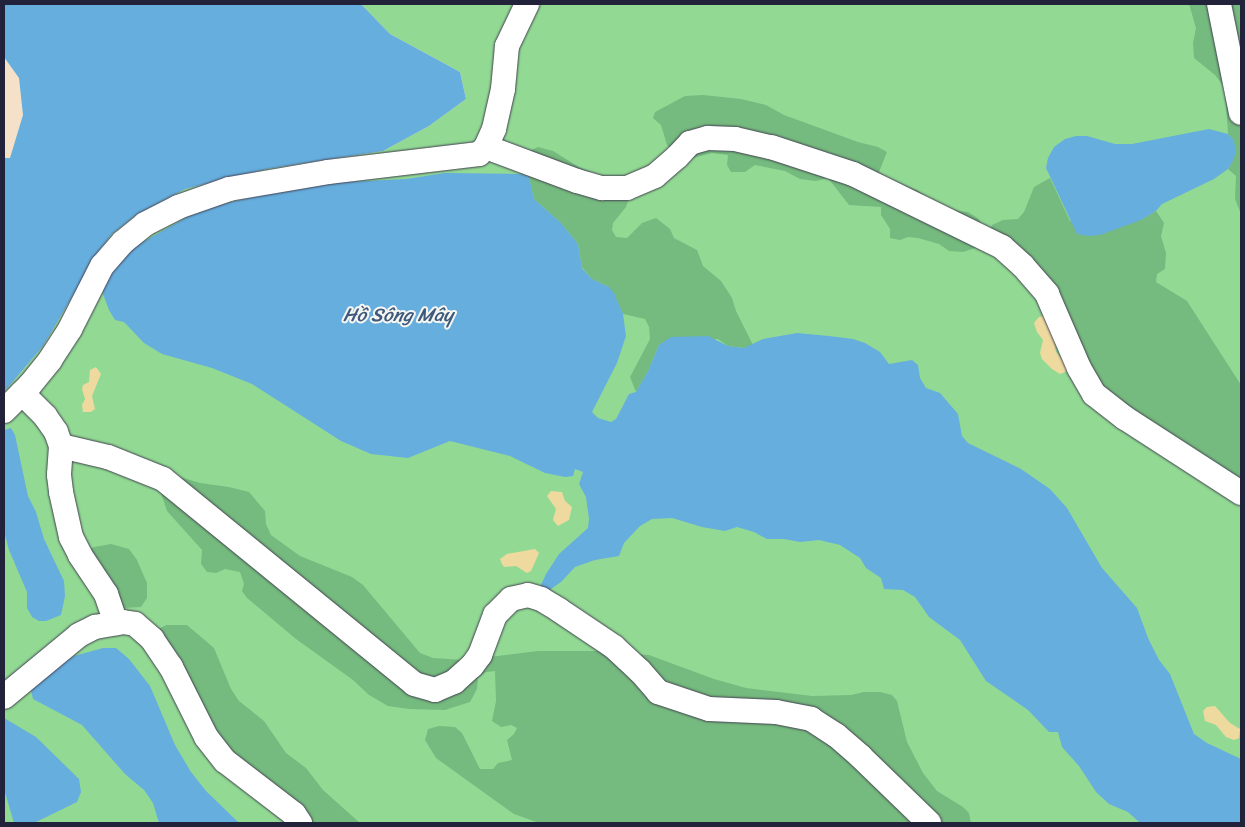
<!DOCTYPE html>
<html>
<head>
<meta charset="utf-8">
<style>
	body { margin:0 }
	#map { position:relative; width:1245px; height:827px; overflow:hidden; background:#f4e1c8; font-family:Sriracha,sans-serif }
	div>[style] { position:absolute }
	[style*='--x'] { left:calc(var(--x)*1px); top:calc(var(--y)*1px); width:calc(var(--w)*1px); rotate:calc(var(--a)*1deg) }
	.green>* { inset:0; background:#92da94 }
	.forest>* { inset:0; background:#75ba7e }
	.sand>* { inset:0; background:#eeda9e }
	.water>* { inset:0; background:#66aedd }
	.roads { filter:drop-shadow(0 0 1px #423f50) drop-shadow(0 0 1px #423f50) }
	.minor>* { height:24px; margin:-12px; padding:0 12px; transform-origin:12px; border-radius:12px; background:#fff }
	span { translate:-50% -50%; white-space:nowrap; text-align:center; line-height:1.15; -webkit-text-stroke:4px #f6f6f2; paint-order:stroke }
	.water-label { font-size:19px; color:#3d5a7c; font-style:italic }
	.frame { position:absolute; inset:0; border:5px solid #22223b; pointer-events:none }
</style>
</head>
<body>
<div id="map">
	<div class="green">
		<div style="clip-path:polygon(361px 4px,1241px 4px,1241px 823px,4px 823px,4px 392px,43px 346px,100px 250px,112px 234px,135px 216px,185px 189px,267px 169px,383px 151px,429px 126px,466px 99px,460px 72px,390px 34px)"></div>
	</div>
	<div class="forest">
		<div style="clip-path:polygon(1189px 4px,1241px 4px,1241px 214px,1235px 199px,1236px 176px,1228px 169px,1234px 159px,1233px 139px,1228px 134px,1225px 88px,1215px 75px,1194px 58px,1193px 43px,1196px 28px)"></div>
		<div style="clip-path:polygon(703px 95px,741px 99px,766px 105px,784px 115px,858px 142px,878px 147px,887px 152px,879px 172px,886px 178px,917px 190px,943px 209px,968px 212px,979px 219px,983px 228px,978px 247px,963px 252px,949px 251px,939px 244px,918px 238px,908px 237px,900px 240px,890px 238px,890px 229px,881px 215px,881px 207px,849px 205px,828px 178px,816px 181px,800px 179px,785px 171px,755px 165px,745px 172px,731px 172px,727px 165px,728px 155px,712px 153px,685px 160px,667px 145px,661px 125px,653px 118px,655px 112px,685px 96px)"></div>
		<div style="clip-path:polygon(538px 147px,553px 151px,579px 167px,594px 174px,611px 177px,630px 196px,626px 207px,613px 223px,612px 230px,616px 237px,627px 238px,642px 223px,656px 218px,670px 229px,674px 238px,697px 250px,703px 266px,721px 281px,732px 298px,736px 311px,753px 345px,744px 348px,728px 346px,718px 339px,659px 345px,648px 371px,636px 392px,630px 377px,650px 339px,649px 327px,645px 319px,623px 314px,609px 287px,592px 279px,582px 267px,578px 244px,561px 223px,534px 199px,529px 177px,520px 174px,527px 152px)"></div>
		<div style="clip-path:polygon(1050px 178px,1070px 221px,1141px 220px,1156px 211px,1164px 223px,1161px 236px,1166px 253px,1165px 269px,1157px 274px,1156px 282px,1187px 301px,1241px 385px,1241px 489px,1097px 392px,1068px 338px,990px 232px,992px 225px,1003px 220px,1018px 219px,1024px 212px,1034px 187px)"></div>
		<div style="clip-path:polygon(167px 473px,200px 483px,229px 487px,249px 492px,265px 511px,266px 524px,271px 535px,300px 556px,352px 577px,363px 585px,420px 653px,433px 658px,464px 660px,538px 651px,597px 651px,649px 655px,714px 679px,746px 688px,812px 696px,851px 695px,864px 692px,880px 692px,892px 695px,897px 701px,907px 742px,923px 773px,937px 791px,963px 807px,969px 813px,971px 823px,539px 823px,514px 814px,436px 758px,425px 740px,428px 729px,439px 726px,455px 727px,462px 733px,480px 769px,493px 769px,498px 763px,512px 760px,507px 740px,514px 734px,517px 728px,511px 725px,501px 727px,492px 721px,496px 701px,495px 671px,486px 672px,478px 678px,477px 689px,470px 702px,445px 710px,409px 709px,388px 706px,369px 695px,353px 680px,296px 639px,247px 598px,242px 591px,244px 584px,240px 572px,225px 569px,216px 573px,207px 572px,201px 564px,202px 550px,167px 511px,159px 487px)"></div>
		<div style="clip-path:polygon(111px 544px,129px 549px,137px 560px,147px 583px,147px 598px,141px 607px,122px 608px,82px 553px,94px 547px)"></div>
		<div style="clip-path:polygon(166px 625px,187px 625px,214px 648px,231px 689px,239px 701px,264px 721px,286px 753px,306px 768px,323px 790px,360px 823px,304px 823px,228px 759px,157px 630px)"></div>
	</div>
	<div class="sand">
		<div style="clip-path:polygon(1044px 316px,1053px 332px,1056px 352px,1069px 368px,1065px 372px,1060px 374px,1052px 369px,1042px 359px,1040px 353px,1043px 340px,1037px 332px,1034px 323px,1039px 317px)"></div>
		<div style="clip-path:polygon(96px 367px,101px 374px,92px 396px,95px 409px,91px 412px,83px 412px,82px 405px,85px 399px,82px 389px,83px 385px,89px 382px,90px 370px)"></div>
		<div style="clip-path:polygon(551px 491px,562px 492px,565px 501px,572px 507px,569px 520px,558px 526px,553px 520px,556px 509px,547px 496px)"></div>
		<div style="clip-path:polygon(535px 549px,539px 553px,531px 571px,527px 573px,516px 566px,504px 567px,502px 564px,500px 559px,507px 554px)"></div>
		<div style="clip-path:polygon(1215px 706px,1230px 723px,1240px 729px,1239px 738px,1234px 740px,1226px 737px,1216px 725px,1205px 721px,1203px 711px,1207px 707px)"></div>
	</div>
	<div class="water">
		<div style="clip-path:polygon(4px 4px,361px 4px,390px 34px,460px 72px,466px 99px,429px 126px,383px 151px,267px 169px,185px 189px,135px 216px,112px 234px,100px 250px,43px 346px,4px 392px,4px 158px,10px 158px,23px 115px,19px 78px,4px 57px)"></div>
		<div style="clip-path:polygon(1209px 129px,1228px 134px,1233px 139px,1236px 149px,1234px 159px,1228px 169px,1214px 179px,1162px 204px,1156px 211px,1141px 220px,1100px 235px,1088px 236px,1077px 234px,1046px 168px,1048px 158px,1054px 147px,1065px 139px,1076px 136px,1087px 136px,1115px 144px,1132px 144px)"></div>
		<div style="clip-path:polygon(445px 173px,520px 174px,529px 177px,534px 199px,561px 223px,578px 244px,582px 268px,592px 279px,609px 287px,614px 293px,623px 314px,626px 336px,617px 363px,592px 412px,598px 418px,611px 422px,616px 419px,629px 394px,636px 392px,648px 371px,659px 345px,671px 337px,708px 336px,728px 346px,744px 348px,763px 339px,797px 333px,829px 336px,853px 339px,865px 343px,880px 352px,889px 364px,912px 360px,918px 365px,920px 378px,926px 388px,940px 393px,958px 414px,962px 436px,968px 443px,1021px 469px,1050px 489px,1067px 508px,1102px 568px,1137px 608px,1148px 638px,1159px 660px,1170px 674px,1194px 734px,1207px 743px,1241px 759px,1241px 823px,1140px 823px,1128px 812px,1109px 804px,1096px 792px,1079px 766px,1062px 747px,1058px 732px,1049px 732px,1028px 710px,986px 681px,960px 640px,929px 617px,915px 597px,903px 590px,884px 589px,881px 578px,866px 568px,860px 558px,840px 545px,819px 540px,800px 542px,784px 539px,767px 539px,754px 532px,737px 527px,725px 531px,702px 527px,672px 518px,652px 519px,640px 526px,624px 543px,619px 556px,595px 560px,575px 567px,561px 582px,548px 591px,540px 587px,546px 574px,559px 554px,588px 528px,589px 519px,586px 497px,579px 484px,583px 472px,575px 469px,573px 476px,565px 477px,545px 473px,510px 456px,450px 441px,408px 458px,371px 454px,341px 441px,252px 384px,212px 368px,162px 354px,144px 343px,124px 322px,115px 320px,109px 310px,103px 294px,105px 277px,127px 251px,189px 216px,215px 206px,306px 184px,406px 179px)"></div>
		<div style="clip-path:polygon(11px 428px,15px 435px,28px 496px,36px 512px,44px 539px,64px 581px,65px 596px,61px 615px,46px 621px,39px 621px,32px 617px,27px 608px,27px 592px,9px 550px,4px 531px,4px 430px)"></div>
		<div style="clip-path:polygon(103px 648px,116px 648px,129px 659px,150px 686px,175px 745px,191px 772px,206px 791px,239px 823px,159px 823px,153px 803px,144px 790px,125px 774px,82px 725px,33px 699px,30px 686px,38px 678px,74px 656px)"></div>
		<div style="clip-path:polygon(4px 718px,36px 737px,79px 779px,81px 792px,77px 802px,34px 823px,14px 823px,4px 789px)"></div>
	</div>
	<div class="roads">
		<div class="minor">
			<div style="--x:1219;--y:4;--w:111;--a:78.6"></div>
			<div style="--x:486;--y:147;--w:97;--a:20.5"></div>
			<div style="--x:577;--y:181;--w:26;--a:16"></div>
			<div style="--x:602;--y:188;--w:25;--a:0"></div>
			<div style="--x:627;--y:188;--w:30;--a:-23"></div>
			<div style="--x:655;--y:176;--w:29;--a:-41"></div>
			<div style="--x:677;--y:157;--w:19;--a:-47"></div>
			<div style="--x:690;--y:143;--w:19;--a:-16"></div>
			<div style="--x:708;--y:138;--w:27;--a:2"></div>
			<div style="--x:735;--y:139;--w:37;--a:13"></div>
			<div style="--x:771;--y:147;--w:86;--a:18.2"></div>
			<div style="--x:853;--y:174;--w:166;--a:26.1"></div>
			<div style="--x:1002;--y:247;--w:28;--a:42"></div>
			<div style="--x:1023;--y:266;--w:37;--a:49"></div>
			<div style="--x:1047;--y:294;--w:81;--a:66.6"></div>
			<div style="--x:1079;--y:368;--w:30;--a:60"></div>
			<div style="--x:1094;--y:394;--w:39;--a:38"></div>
			<div style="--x:1125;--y:418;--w:138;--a:32.9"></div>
			<div style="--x:22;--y:393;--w:33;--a:45"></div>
			<div style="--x:45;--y:416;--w:19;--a:55"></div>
			<div style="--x:56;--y:432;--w:15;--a:70"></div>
			<div style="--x:61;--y:446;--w:29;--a:94"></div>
			<div style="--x:59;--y:475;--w:17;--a:83"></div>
			<div style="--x:61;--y:492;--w:46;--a:77.5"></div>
			<div style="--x:71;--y:537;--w:20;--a:63"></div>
			<div style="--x:80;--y:555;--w:47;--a:56.3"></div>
			<div style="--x:106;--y:594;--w:31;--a:71"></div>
			<div style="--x:4;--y:411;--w:37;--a:-45"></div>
			<div style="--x:30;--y:385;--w:32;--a:-51"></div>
			<div style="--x:50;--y:360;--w:37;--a:-57"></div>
			<div style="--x:70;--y:329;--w:71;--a:-63.1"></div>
			<div style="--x:102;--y:266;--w:32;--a:-49"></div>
			<div style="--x:123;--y:242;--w:28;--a:-39"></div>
			<div style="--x:145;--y:224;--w:37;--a:-27"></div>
			<div style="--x:178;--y:207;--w:54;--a:-19.4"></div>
			<div style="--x:229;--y:189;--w:100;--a:-9.7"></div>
			<div style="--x:328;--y:172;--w:152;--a:-6.8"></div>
			<div style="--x:479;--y:154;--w:10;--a:-45"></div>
			<div style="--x:486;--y:147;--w:20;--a:-66"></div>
			<div style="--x:494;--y:129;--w:41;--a:-77.3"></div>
			<div style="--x:503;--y:89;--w:43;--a:-84.7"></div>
			<div style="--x:507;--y:46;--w:47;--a:-64.5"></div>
			<div style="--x:61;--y:446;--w:48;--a:13.2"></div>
			<div style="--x:108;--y:457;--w:59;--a:21.8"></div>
			<div style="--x:163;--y:479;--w:324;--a:39.2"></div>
			<div style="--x:414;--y:684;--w:22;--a:16"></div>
			<div style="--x:435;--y:690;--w:21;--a:-23"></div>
			<div style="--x:454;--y:682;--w:24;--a:-42"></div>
			<div style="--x:472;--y:666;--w:14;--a:-54"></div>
			<div style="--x:480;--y:655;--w:43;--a:-69.4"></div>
			<div style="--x:495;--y:615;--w:23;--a:-45"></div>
			<div style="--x:511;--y:599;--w:17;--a:-13"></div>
			<div style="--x:528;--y:595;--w:14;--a:17"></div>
			<div style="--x:541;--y:599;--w:21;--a:31"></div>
			<div style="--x:559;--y:610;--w:66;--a:33.9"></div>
			<div style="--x:614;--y:647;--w:35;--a:43"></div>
			<div style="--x:640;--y:671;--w:28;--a:49"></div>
			<div style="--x:658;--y:692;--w:54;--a:18.4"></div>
			<div style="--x:709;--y:709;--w:67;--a:2.6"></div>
			<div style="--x:776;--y:712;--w:36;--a:11"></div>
			<div style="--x:811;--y:719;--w:30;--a:33"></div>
			<div style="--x:836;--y:735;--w:33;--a:41"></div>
			<div style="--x:861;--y:757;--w:95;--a:44.1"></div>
			<div style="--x:4;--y:697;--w:97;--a:-39.6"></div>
			<div style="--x:79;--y:635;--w:18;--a:-27"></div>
			<div style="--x:95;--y:627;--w:28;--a:-10"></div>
			<div style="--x:123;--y:622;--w:12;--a:9"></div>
			<div style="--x:135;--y:624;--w:23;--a:41"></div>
			<div style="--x:152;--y:639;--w:34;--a:56"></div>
			<div style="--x:171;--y:667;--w:78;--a:63.4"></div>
			<div style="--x:206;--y:737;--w:31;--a:52"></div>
			<div style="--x:225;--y:761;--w:87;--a:37.5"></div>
			<div style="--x:294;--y:814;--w:11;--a:56"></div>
		</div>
	</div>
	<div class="water-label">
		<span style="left:398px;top:315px">Hồ Sông Mây</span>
	</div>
	<div class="frame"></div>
</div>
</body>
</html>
